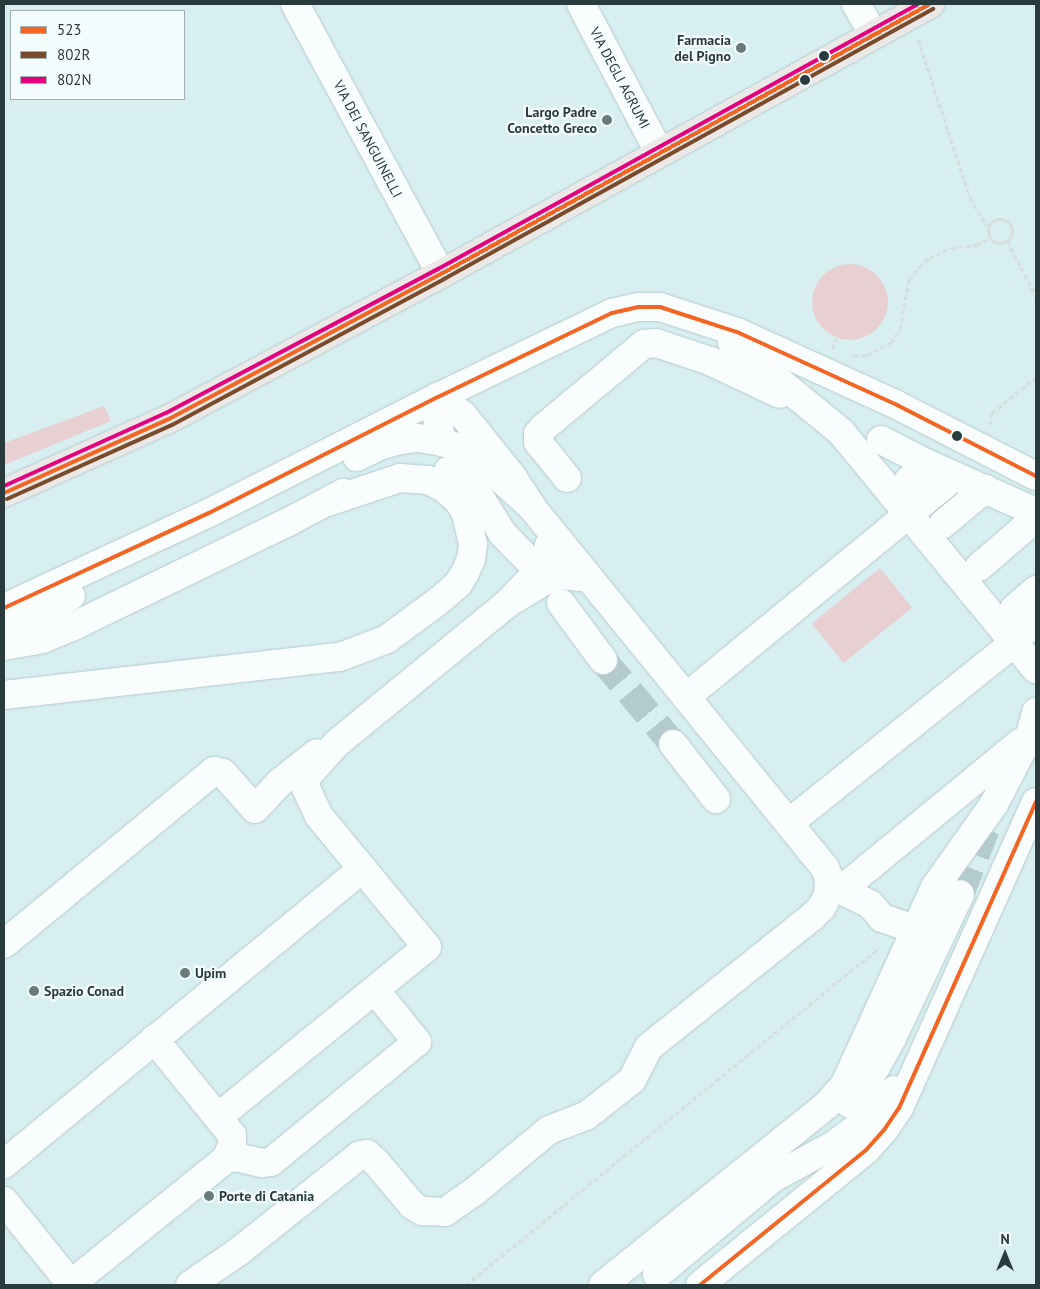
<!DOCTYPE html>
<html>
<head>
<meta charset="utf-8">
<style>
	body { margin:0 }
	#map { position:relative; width:1040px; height:1289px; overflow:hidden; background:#d7eff1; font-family:"PT Sans",sans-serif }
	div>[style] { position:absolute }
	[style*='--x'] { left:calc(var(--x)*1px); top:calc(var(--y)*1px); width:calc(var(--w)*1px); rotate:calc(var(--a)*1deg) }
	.green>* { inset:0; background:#e8d0d2; transform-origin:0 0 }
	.round { border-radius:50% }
	.minor-tunnel>* { height:28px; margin-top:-14px; transform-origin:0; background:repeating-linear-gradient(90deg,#b4cbcd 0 28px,transparent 0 42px) }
	.path>* { height:3px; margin-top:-1.5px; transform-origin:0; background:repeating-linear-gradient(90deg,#d7dedf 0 5px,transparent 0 7.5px) }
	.path>.ring { margin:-1.5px; padding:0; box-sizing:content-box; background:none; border:3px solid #d7dedf; border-radius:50% }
	.roads { filter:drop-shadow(0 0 1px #b7cacc) drop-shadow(0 0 1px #b7cacc) }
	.minor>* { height:28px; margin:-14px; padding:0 14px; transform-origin:14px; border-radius:14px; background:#f9fdfd }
	.major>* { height:28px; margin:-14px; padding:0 14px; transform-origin:14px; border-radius:14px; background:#ebe8e8 }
	.bus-1>* { height:4px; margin:-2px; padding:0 2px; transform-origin:2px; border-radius:2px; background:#f26522 }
	.bus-2>* { height:4px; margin:-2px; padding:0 2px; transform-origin:2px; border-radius:2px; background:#7a4b2a }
	.bus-3>* { height:4px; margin:-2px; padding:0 2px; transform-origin:2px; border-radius:2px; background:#e5007d }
	.dots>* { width:14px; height:14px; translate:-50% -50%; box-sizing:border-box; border:2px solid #f4fdfe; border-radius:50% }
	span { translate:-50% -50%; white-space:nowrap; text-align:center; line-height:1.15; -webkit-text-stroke:4.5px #f4fdfe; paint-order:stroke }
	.poi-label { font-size:14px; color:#2a3b3d; font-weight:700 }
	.right { translate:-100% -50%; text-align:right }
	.left { translate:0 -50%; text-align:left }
	.street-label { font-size:14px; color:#2a3b3d }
	.frame { position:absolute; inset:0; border:5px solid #2a3b3d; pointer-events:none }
	.legend { position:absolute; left:10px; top:10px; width:175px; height:90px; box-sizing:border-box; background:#f4fdfe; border:1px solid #a3afb1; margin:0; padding:6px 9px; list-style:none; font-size:15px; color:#2a3b3d }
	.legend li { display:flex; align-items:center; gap:10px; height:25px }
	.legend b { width:25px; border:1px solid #a3afb1 }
	.north { position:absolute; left:980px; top:1229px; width:50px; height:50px; -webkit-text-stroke:4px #f4fdfe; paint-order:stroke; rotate:0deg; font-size:14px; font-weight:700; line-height:20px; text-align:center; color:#2a3b3d }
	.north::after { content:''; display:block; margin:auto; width:18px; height:22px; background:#2a3b3d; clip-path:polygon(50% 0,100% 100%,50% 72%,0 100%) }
</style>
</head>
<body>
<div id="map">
	<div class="green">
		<div class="round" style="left:812px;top:264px;width:76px;height:76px"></div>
		<div style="clip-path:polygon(104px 406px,111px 421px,4px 465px,4px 443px)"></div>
		<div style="left:880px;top:568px;width:51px;height:88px;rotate:51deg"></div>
	</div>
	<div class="minor-tunnel">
		<div style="--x:603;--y:660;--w:109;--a:50.2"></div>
		<div style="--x:960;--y:894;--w:84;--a:-68.3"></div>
	</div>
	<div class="path">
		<div style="--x:918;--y:39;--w:167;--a:71.9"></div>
		<div style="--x:970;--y:198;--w:29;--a:59"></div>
		<div style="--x:985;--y:223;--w:4;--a:27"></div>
		<div class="ring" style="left:988px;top:219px;width:21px;height:21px"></div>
		<div style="--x:1007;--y:241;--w:62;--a:62.2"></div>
		<div style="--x:833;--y:349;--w:11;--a:-75"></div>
		<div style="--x:853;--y:356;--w:14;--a:-4"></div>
		<div style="--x:867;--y:355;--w:27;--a:-27"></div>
		<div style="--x:891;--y:343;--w:17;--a:-57"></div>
		<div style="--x:900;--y:329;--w:50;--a:-79.6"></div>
		<div style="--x:909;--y:280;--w:16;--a:-52"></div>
		<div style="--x:919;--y:267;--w:13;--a:-42"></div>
		<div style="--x:929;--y:258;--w:24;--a:-24"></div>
		<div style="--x:951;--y:248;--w:26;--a:-7"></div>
		<div style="--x:977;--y:245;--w:15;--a:-28"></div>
		<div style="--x:990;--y:425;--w:12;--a:-81"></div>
		<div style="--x:992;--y:413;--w:57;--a:-39.3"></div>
		<div style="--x:466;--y:1285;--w:533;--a:-39.21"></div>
	</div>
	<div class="roads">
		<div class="minor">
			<div style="--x:295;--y:4;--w:307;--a:61.6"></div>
			<div style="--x:581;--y:4;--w:167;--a:62.2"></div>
			<div style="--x:856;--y:4;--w:34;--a:60"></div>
			<div style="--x:732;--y:343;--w:141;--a:39.2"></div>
			<div style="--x:841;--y:432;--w:307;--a:50.6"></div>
			<div style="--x:881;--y:440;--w:53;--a:27.1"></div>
			<div style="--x:928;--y:464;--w:118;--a:24"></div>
			<div style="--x:357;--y:457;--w:28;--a:-26"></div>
			<div style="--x:382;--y:445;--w:20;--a:-15"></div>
			<div style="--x:401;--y:440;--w:17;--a:-7"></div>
			<div style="--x:418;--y:438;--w:24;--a:9"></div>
			<div style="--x:442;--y:442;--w:29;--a:18"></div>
			<div style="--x:470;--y:451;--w:84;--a:42.1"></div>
			<div style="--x:532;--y:507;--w:38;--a:-123"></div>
			<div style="--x:511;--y:475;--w:77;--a:-128.7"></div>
			<div style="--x:463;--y:415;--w:31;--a:-144"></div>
			<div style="--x:438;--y:397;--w:16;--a:97"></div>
			<div style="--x:436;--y:413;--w:30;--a:78"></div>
			<div style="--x:448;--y:471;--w:24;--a:33"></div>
			<div style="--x:468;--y:484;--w:20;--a:49"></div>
			<div style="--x:481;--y:499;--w:40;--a:58"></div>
			<div style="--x:502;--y:533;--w:36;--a:46"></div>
			<div style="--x:567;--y:478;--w:46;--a:-128.9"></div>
			<div style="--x:538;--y:442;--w:8;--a:-90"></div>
			<div style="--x:538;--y:434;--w:8;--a:-50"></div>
			<div style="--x:543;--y:428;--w:131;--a:-39.7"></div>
			<div style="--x:644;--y:344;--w:12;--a:-5"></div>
			<div style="--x:656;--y:343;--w:57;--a:18.4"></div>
			<div style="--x:710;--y:361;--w:77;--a:25.2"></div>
			<div style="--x:908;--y:481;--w:26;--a:-40"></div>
			<div style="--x:943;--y:524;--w:55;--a:-39.8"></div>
			<div style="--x:549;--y:545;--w:21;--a:104"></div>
			<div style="--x:544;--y:565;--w:52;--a:133.5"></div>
			<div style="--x:508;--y:603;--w:48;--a:-31.4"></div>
			<div style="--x:549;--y:578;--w:12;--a:-14"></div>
			<div style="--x:561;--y:575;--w:28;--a:6"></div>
			<div style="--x:979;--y:567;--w:75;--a:-40.7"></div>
			<div style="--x:561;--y:603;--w:71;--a:53.6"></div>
			<div style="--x:4;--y:608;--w:226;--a:-24.9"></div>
			<div style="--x:209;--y:513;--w:257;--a:-26.9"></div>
			<div style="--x:438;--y:397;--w:193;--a:-25.8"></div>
			<div style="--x:612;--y:313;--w:27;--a:-13"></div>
			<div style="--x:638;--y:307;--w:22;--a:0"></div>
			<div style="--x:660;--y:307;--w:81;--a:18"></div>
			<div style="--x:737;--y:332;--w:176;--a:24.5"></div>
			<div style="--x:897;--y:405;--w:156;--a:27.1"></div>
			<div style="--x:1014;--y:609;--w:29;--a:-41"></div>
			<div style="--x:4;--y:634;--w:77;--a:-29.6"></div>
			<div style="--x:4;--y:646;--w:39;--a:-10"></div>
			<div style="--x:42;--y:639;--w:37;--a:-22"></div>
			<div style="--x:76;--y:625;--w:240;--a:-25.9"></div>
			<div style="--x:292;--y:520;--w:58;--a:-27.9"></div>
			<div style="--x:4;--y:695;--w:338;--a:-6.5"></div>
			<div style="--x:340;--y:657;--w:50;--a:-21"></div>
			<div style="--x:387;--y:639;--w:67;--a:-36.5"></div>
			<div style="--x:441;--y:599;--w:23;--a:-41"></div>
			<div style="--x:458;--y:584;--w:13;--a:-58"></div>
			<div style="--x:465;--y:573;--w:15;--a:-67"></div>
			<div style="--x:471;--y:559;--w:15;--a:-82"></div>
			<div style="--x:473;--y:544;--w:32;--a:-103"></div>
			<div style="--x:466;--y:513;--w:17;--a:-123"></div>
			<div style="--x:457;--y:499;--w:19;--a:-141"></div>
			<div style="--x:442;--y:487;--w:16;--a:-153"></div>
			<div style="--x:428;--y:480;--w:28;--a:-176"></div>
			<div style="--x:400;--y:478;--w:76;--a:161.6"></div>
			<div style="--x:686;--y:697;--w:348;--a:-39.4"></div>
			<div style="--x:673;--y:744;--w:70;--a:52"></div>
			<div style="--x:789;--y:823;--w:269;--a:-38.7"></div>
			<div style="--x:999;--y:655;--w:50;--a:-42.6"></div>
			<div style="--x:830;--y:879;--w:16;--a:45"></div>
			<div style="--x:841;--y:890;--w:32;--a:26"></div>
			<div style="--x:870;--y:904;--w:18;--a:49"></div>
			<div style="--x:882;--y:918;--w:34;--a:19"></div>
			<div style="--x:841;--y:890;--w:233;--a:-39.4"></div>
			<div style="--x:4;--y:944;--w:272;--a:-39.5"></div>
			<div style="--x:214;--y:771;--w:9;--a:13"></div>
			<div style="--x:223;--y:773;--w:48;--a:48.4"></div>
			<div style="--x:255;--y:809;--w:35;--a:-47"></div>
			<div style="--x:279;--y:783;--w:48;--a:-38.3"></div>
			<div style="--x:154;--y:1039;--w:124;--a:50.9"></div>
			<div style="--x:232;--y:1135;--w:11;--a:90"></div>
			<div style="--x:232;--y:1146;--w:14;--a:115"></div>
			<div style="--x:850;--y:1104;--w:45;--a:-54.9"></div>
			<div style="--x:876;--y:1067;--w:33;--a:-61"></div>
			<div style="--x:892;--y:1038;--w:159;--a:-64.7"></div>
			<div style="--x:218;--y:1117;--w:269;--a:-39.1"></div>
			<div style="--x:427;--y:947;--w:170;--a:-129.5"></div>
			<div style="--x:319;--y:816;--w:31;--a:-115"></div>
			<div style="--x:306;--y:788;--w:8;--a:-90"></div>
			<div style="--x:306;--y:780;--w:5;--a:-68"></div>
			<div style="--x:308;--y:775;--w:43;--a:-47.8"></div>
			<div style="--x:337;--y:743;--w:221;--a:-39.3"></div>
			<div style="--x:4;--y:1164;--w:464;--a:-39.5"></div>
			<div style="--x:4;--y:1201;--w:107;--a:51.1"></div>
			<div style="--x:71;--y:1284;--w:199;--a:-38.9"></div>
			<div style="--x:226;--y:1159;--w:10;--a:-11"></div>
			<div style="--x:236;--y:1157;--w:26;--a:13"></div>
			<div style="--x:261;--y:1163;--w:10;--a:-6"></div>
			<div style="--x:271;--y:1162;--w:189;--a:-39.4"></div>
			<div style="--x:417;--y:1042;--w:67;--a:-128.9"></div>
			<div style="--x:657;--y:1275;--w:151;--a:-39.9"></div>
			<div style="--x:773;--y:1178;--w:69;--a:-28.4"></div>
			<div style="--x:834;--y:1145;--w:34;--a:-37"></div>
			<div style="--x:861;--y:1125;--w:17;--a:-40"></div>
			<div style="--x:874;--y:1114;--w:31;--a:-50"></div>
			<div style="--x:190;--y:1285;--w:58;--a:-34.5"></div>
			<div style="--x:238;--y:1252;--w:156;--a:-38.5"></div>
			<div style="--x:360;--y:1155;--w:7;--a:-8"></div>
			<div style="--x:367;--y:1154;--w:11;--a:41"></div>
			<div style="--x:375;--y:1161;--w:57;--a:49.9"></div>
			<div style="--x:412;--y:1205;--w:12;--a:31"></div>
			<div style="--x:422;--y:1211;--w:23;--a:2"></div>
			<div style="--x:445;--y:1212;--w:35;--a:-35"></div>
			<div style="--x:474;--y:1192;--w:97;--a:-39.6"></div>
			<div style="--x:549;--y:1130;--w:40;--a:-21"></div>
			<div style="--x:586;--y:1116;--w:58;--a:-38"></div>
			<div style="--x:632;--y:1080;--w:37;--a:-63"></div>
			<div style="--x:649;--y:1047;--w:208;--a:-38.6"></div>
			<div style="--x:812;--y:917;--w:14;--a:-45"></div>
			<div style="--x:822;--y:907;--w:14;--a:-65"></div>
			<div style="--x:828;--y:894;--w:16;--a:-86"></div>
			<div style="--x:829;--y:878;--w:11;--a:-112"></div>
			<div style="--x:825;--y:868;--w:465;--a:-129.1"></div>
			<div style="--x:603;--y:1285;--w:287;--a:-38.8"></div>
			<div style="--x:827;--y:1105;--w:28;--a:-49"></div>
			<div style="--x:845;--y:1084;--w:217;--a:-65.4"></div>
			<div style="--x:935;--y:887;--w:102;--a:-54.6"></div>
			<div style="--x:994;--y:804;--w:78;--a:-62.4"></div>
			<div style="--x:1030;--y:735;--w:24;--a:-75"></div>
			<div style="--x:700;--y:1285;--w:214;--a:-39.1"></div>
			<div style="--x:866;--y:1150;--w:27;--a:-48"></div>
			<div style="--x:884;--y:1130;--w:27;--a:-56"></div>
			<div style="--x:899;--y:1108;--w:335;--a:-65.9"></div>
		</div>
		<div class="major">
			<div style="--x:4;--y:493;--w:181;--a:-24.2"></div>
			<div style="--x:169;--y:419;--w:308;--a:-28.1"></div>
			<div style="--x:441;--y:274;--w:559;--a:-28.91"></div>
		</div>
	</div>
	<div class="bus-1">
		<div style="--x:4;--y:493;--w:181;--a:-24.2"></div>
		<div style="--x:169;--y:419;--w:308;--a:-28.1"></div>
		<div style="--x:441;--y:274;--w:559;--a:-28.91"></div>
		<div style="--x:4;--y:608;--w:226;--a:-24.9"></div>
		<div style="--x:209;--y:513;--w:257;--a:-26.9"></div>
		<div style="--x:438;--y:397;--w:193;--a:-25.8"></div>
		<div style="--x:612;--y:313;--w:27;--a:-13"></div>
		<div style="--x:638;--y:307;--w:22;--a:0"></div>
		<div style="--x:660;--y:307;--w:81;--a:18"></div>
		<div style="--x:737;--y:332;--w:176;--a:24.5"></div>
		<div style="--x:897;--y:405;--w:156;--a:27.1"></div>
		<div style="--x:700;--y:1285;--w:214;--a:-39.1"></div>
		<div style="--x:866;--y:1150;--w:27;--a:-48"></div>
		<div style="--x:884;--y:1130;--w:27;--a:-56"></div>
		<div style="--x:899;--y:1108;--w:335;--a:-65.9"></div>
	</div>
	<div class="bus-2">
		<div style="--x:7;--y:499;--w:181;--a:-24.2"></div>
		<div style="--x:172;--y:425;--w:309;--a:-28.2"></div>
		<div style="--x:444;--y:279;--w:559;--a:-28.91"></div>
	</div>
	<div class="bus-3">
		<div style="--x:4;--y:486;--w:178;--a:-24.3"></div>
		<div style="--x:166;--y:413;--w:308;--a:-27.9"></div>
		<div style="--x:438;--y:269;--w:548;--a:-28.9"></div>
	</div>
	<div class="dots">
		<div style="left:741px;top:48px;background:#677a7c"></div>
		<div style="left:824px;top:56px;background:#2a3b3d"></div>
		<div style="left:805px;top:80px;background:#2a3b3d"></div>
		<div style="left:607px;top:120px;background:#677a7c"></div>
		<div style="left:957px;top:436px;background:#2a3b3d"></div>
		<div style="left:185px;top:973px;background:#677a7c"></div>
		<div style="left:34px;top:991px;background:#677a7c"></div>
		<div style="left:209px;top:1196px;background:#677a7c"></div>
	</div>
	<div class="poi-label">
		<span class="right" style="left:731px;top:48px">Farmacia<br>del Pigno</span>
		<span class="right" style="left:597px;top:120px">Largo Padre<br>Concetto Greco</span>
		<span class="left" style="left:195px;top:973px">Upim</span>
		<span class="left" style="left:44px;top:991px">Spazio Conad</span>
		<span class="left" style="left:219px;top:1196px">Porte di Catania</span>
	</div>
	<div class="street-label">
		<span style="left:620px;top:78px;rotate:62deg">VIA DEGLI AGRUMI</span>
		<span style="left:368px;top:139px;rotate:62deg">VIA DEI SANGUINELLI</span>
	</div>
	<div class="frame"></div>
	<ul class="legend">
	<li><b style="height:6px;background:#f26522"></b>523</li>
	<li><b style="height:6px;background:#7a4b2a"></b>802R</li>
	<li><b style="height:6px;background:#e5007d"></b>802N</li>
	</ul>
	<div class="north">N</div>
</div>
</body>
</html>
